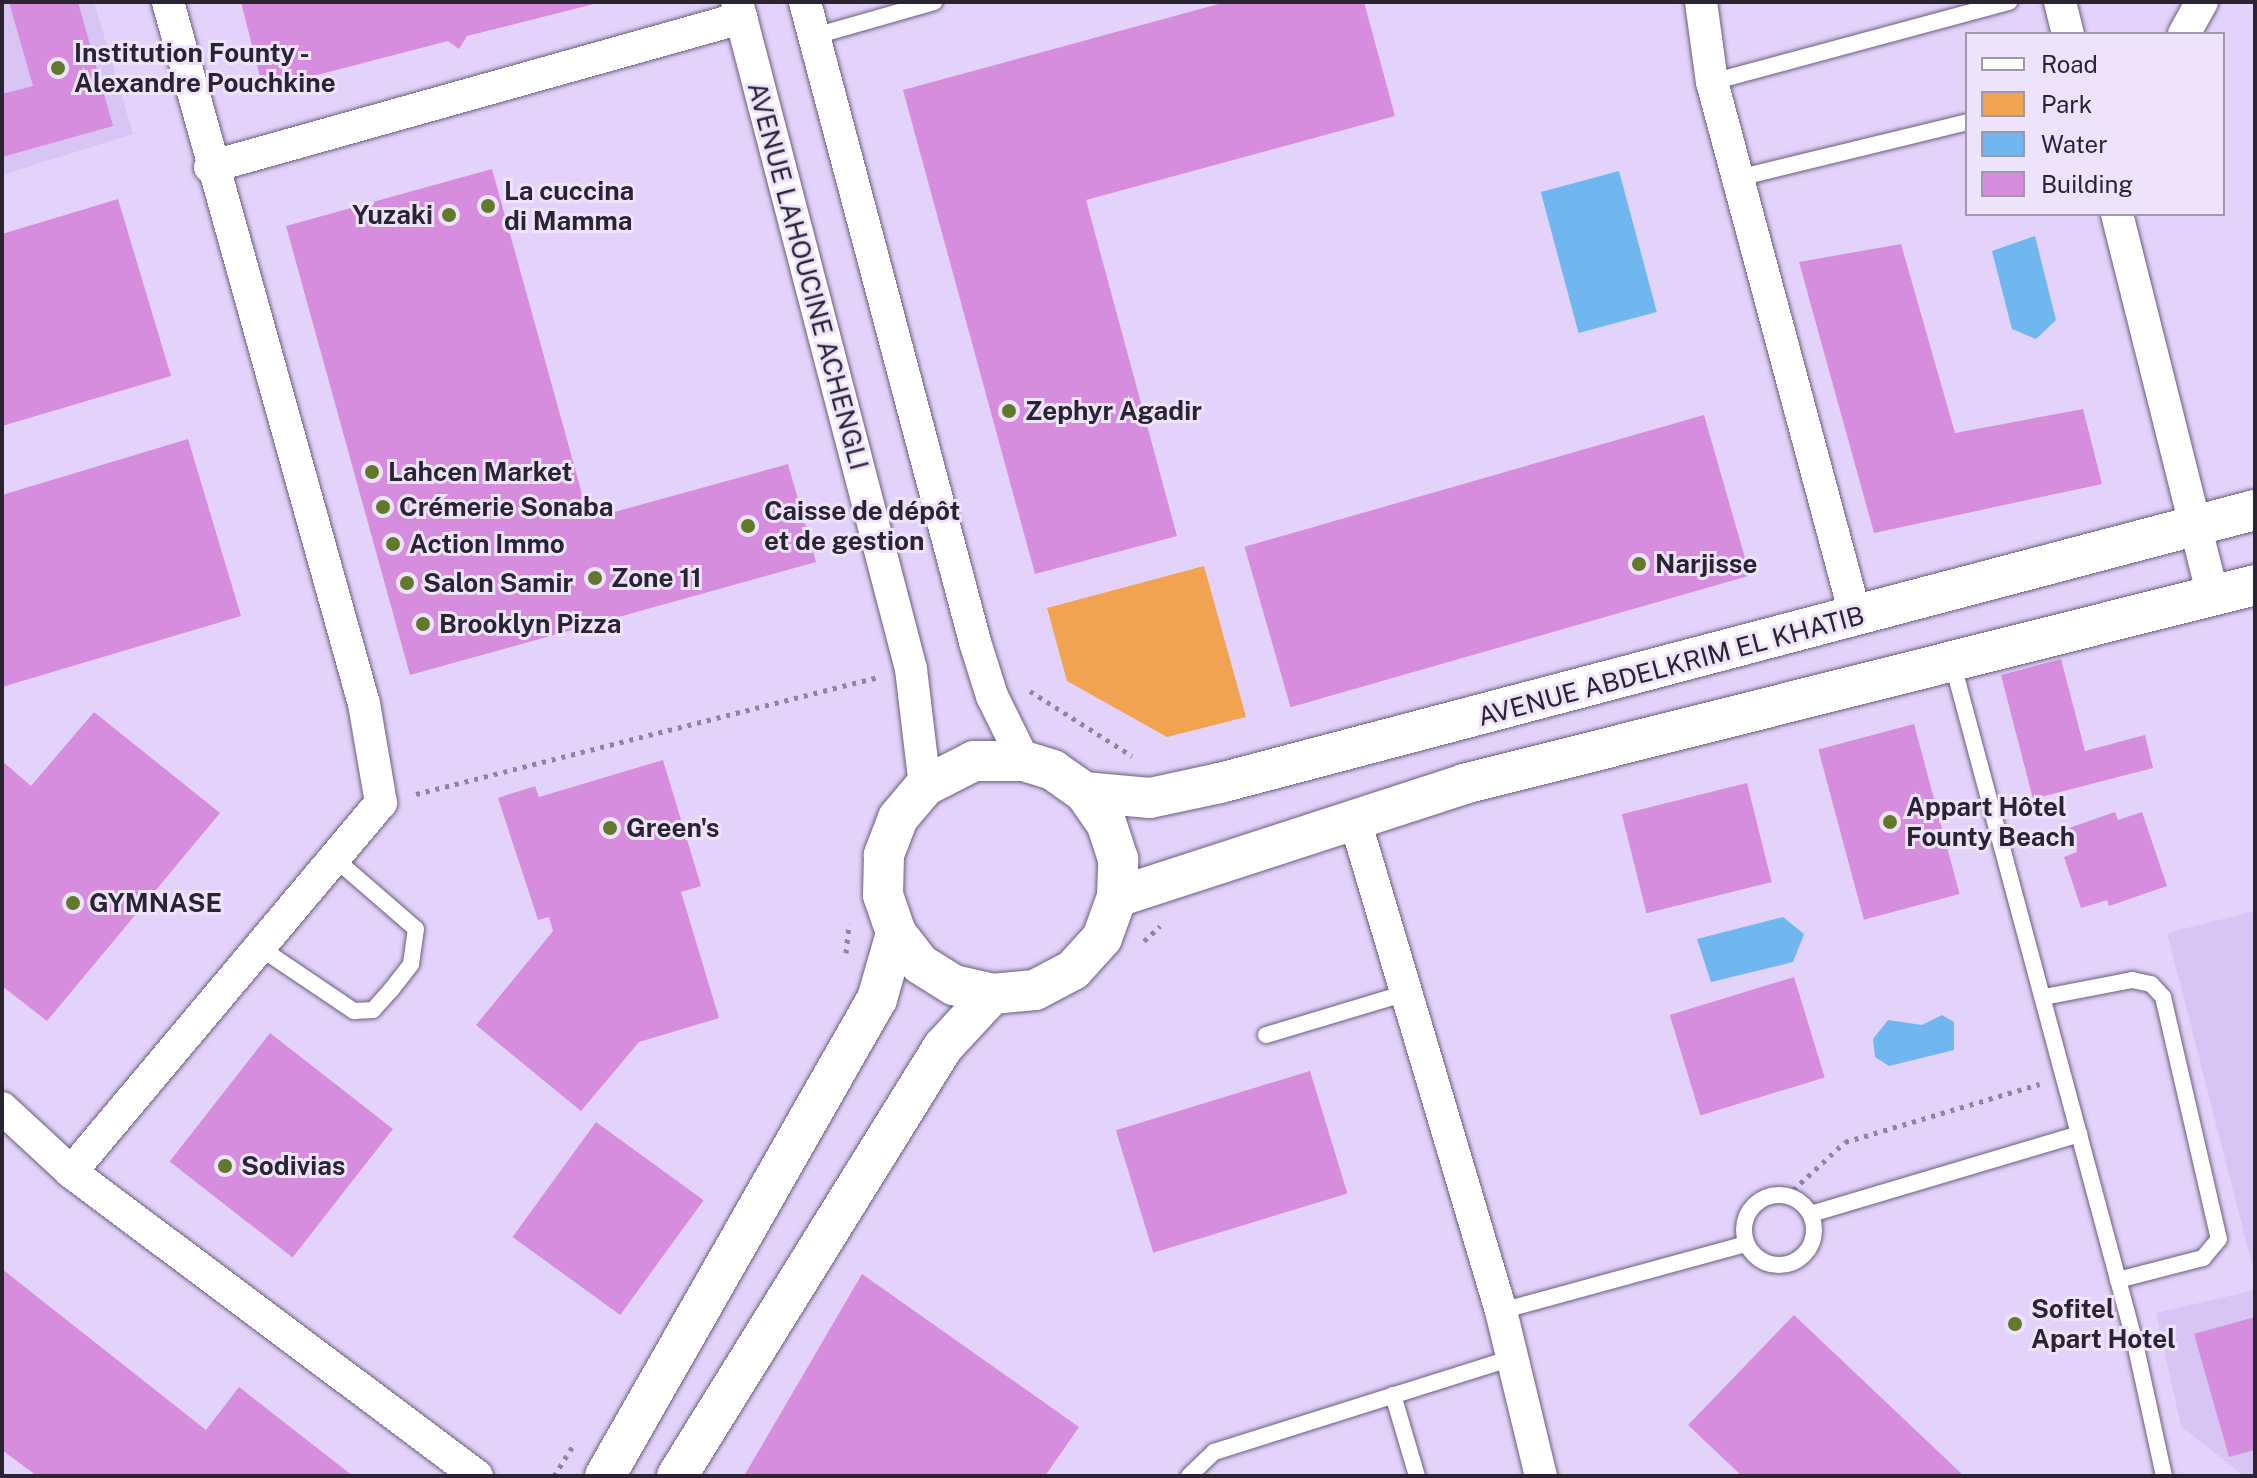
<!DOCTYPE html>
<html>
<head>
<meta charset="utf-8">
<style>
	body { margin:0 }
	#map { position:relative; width:2257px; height:1478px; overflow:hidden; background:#e3d3fa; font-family:"Public Sans",sans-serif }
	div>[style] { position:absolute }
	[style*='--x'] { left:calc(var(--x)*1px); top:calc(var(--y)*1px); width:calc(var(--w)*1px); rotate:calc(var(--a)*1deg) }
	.built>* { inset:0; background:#d8c5f3 }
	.green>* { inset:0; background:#f1a352 }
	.water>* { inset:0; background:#70b7f0; transform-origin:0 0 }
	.building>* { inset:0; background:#d78ddd; transform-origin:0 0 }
	.path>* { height:5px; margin-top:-2.5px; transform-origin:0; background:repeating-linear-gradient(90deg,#9084a0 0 4px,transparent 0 10px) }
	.roads { filter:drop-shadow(0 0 2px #6c5e80) drop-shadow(0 0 2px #6c5e80) }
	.service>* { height:16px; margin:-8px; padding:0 8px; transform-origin:8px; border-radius:8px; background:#fff }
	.service>.ring { margin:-8px; padding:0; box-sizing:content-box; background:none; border:16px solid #fff; border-radius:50% }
	.minor>* { height:32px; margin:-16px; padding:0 16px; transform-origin:16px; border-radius:16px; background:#fff }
	.tertiary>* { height:40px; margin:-20px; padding:0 20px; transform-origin:20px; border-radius:20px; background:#fff }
	.dots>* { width:22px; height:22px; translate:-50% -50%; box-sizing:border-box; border:4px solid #ede4fc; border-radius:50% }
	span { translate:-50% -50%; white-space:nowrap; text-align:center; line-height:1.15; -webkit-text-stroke:6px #ede4fc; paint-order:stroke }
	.poi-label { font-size:26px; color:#2a2332; font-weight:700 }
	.left { translate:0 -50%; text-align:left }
	.right { translate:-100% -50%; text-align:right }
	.street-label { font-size:26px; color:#2a2332 }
	.frame { position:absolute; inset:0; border:4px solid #2a2332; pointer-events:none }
	.legend { position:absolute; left:1965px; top:32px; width:260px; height:184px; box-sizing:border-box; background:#ede4fc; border:2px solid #9f97ab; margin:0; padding:10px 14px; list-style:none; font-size:24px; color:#2a2332 }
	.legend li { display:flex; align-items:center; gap:16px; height:40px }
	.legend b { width:40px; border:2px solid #9f97ab }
</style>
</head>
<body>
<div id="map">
	<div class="built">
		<div style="clip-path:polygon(2px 2px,94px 2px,133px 134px,2px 175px)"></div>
		<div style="clip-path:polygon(2255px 911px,2255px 1276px,2167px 933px)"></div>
		<div style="clip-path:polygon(2255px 1290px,2255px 1476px,2244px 1476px,2181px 1426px,2156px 1313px)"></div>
	</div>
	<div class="green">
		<div style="clip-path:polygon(1204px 566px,1246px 717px,1167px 737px,1067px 681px,1047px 608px)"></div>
	</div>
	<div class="water">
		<div style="left:1619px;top:171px;width:146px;height:81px;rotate:75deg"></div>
		<div style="clip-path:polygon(2035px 236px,2056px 320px,2036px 339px,2012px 329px,1992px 251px)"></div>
		<div style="clip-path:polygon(1783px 917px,1804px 934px,1793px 962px,1711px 982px,1697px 939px)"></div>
		<div style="clip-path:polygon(1942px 1015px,1954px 1022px,1954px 1050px,1889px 1066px,1875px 1057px,1873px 1039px,1888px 1020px,1922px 1025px)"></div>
	</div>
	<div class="building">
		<div style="clip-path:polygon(9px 2px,78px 2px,113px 126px,2px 157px,2px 94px,33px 86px)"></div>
		<div style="clip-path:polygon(241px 2px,597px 2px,598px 3px,467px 36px,459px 49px,448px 41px,263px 89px)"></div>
		<div style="clip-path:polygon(1226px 2px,1364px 2px,1395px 116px,1086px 200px,1177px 536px,1035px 574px,903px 90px)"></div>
		<div style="clip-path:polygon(492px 169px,589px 519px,788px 464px,816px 562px,410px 675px,286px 226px)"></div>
		<div style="clip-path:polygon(118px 199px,171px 376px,2px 426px,2px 234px)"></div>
		<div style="clip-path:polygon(1901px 244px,1955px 433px,2083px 409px,2102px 484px,1874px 533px,1799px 262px)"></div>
		<div style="left:1704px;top:415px;width:167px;height:478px;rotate:74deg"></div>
		<div style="clip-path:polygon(188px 439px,241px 616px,2px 687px,2px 495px)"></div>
		<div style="clip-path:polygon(2061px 659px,2085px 751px,2145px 735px,2153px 768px,2033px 799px,2001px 675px)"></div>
		<div style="clip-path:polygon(94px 712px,220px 813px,47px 1021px,2px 986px,2px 761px,31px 786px)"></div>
		<div style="left:1914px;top:724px;width:176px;height:99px;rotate:75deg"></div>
		<div style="clip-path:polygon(663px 760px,701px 886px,681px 892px,719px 1018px,639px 1042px,581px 1111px,476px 1025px,553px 931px,549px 917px,538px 920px,498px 798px,535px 786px,539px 797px)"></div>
		<div style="left:1747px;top:783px;width:102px;height:129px;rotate:76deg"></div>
		<div style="clip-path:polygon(2115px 812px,2118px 820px,2142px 812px,2167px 886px,2109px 906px,2107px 900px,2081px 908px,2064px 857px,2077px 852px,2069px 828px)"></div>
		<div style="left:1794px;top:977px;width:105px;height:130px;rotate:73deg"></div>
		<div style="left:270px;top:1033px;width:156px;height:163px;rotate:38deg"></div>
		<div style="left:1310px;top:1071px;width:128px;height:203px;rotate:73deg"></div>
		<div style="left:596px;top:1122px;width:133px;height:142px;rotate:36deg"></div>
		<div style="clip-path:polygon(2px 1269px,206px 1430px,239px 1387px,353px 1476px,37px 1476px,2px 1450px)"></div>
		<div style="clip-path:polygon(862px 1274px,1079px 1427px,1045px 1476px,744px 1476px)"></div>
		<div style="clip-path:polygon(1794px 1315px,1964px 1476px,1742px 1476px,1688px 1425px)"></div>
		<div style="clip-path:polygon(2255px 1317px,2255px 1450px,2229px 1457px,2194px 1334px)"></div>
	</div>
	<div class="path">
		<div style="--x:1030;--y:691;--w:121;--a:32.5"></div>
		<div style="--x:416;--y:794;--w:478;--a:-14.2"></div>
		<div style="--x:1144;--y:941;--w:22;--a:-43"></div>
		<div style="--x:846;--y:953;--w:30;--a:-84"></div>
		<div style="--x:1793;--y:1190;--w:71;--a:-42.7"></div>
		<div style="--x:1845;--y:1142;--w:203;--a:-16.6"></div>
		<div style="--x:554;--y:1476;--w:40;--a:-58"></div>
	</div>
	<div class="roads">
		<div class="service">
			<div style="--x:815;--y:36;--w:124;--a:-15.9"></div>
			<div style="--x:1712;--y:82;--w:308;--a:-15.1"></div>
			<div style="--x:1738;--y:178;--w:236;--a:-13.7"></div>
			<div style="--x:1953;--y:665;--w:702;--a:74.97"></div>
			<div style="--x:2135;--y:1343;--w:136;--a:77.7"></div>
			<div style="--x:259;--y:947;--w:115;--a:34"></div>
			<div style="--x:354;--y:1011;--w:19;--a:-3"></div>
			<div style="--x:373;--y:1010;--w:27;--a:-48"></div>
			<div style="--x:391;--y:990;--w:33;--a:-52"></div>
			<div style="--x:411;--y:964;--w:35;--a:-82"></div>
			<div style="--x:416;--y:929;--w:108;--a:-139.1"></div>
			<div style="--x:2044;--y:997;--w:90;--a:-10.9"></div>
			<div style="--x:2132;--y:980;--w:19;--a:12"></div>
			<div style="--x:2151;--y:984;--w:18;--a:47"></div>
			<div style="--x:2163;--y:997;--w:248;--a:77"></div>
			<div style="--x:2219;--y:1239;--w:25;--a:130"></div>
			<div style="--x:2203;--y:1258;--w:88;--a:165.5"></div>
			<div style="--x:1266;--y:1035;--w:146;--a:-16.7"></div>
			<div class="ring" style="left:1744px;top:1195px;width:54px;height:54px"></div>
			<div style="--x:1811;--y:1214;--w:280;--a:-16.6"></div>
			<div style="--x:1501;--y:1311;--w:254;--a:-15.3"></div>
			<div style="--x:1393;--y:1395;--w:84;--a:73.5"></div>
			<div style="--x:1189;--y:1476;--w:35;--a:-44"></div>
			<div style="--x:1214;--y:1452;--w:313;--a:-17.5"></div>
		</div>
		<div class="minor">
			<div style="--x:737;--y:2;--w:689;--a:75.38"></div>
			<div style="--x:911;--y:669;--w:118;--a:83.2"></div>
			<div style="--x:805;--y:2;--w:662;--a:75.12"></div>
			<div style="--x:975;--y:642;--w:57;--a:72.5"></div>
			<div style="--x:992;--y:696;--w:72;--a:63.8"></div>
			<div style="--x:1701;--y:2;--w:81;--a:82.2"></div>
			<div style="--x:1712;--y:82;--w:555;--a:74.96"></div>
			<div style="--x:2060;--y:2;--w:33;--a:76"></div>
			<div style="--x:2184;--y:34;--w:37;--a:-61"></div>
			<div style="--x:210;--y:167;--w:552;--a:-15.67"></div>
			<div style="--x:2117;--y:214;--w:393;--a:75.9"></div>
			<div style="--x:1354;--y:817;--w:515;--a:73.43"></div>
			<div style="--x:1501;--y:1311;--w:170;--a:76.4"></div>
			<div style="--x:2;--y:1108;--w:94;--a:42.8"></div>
			<div style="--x:71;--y:1172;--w:507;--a:36.82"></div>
			<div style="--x:71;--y:1172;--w:482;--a:-50"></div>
			<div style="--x:381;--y:803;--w:100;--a:-99.7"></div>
			<div style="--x:364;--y:704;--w:729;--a:-105.6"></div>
		</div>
		<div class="tertiary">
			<div style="--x:1084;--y:792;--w:66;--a:5.2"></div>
			<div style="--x:1150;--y:798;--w:72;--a:-12.1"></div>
			<div style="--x:1220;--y:783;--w:1070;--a:-14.78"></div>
			<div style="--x:1117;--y:897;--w:365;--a:-18"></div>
			<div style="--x:1464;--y:784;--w:816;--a:-14.12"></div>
			<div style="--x:605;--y:1476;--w:549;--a:-60.31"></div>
			<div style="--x:877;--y:999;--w:69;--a:-73.9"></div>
			<div style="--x:677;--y:1476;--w:505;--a:-58.2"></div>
			<div style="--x:943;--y:1047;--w:72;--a:-47.2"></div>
			<div style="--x:992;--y:994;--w:43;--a:-5.3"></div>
			<div style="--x:1035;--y:990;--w:43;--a:-27.8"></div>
			<div style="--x:1073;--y:970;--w:43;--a:-47.8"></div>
			<div style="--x:1102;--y:938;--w:44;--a:-69.9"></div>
			<div style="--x:1117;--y:897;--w:38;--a:-88"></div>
			<div style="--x:1118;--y:859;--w:38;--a:-108"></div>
			<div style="--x:1106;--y:823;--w:38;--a:-125"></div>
			<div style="--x:1084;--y:792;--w:38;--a:-145"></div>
			<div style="--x:1053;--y:770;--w:30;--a:-163"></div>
			<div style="--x:1024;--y:761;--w:50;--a:180"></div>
			<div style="--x:974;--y:761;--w:55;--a:153"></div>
			<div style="--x:925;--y:786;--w:42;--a:130.2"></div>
			<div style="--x:898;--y:818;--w:40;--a:111"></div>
			<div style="--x:884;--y:855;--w:40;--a:91.4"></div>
			<div style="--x:883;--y:895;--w:40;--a:71.1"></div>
			<div style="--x:896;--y:933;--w:39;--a:52"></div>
			<div style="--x:920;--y:964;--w:40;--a:32"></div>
			<div style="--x:954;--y:985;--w:39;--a:13"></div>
		</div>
	</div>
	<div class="dots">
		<div style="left:58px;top:68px;background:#62792b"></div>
		<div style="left:488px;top:206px;background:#62792b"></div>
		<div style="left:449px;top:215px;background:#62792b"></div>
		<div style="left:1009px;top:411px;background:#62792b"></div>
		<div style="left:372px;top:472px;background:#62792b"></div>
		<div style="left:383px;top:507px;background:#62792b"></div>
		<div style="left:748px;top:526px;background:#62792b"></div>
		<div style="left:393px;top:544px;background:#62792b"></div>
		<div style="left:1639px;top:564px;background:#62792b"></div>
		<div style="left:595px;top:578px;background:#62792b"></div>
		<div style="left:407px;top:583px;background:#62792b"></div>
		<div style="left:423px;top:624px;background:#62792b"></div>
		<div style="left:1890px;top:822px;background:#62792b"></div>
		<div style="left:610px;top:828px;background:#62792b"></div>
		<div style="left:73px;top:903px;background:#62792b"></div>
		<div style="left:225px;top:1166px;background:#62792b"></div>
		<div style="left:2015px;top:1324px;background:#62792b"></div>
	</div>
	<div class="poi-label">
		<span class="left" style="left:74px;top:68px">Institution Founty -<br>Alexandre Pouchkine</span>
		<span class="left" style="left:504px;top:206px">La cuccina<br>di Mamma</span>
		<span class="right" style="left:433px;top:215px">Yuzaki</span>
		<span class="left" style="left:1025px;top:411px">Zephyr Agadir</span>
		<span class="left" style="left:388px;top:472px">Lahcen Market</span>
		<span class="left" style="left:399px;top:507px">Crémerie Sonaba</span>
		<span class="left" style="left:764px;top:526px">Caisse de dépôt<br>et de gestion</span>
		<span class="left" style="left:409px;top:544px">Action Immo</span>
		<span class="left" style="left:1655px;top:564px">Narjisse</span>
		<span class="left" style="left:611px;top:578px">Zone 11</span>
		<span class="left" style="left:423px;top:583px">Salon Samir</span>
		<span class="left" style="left:439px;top:624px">Brooklyn Pizza</span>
		<span class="left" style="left:1906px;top:822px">Appart Hôtel<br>Founty Beach</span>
		<span class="left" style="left:626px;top:828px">Green's</span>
		<span class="left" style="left:89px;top:903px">GYMNASE</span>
		<span class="left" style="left:241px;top:1166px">Sodivias</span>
		<span class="left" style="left:2031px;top:1324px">Sofitel<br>Apart Hotel</span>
	</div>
	<div class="street-label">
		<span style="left:808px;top:276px;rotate:75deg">AVENUE LAHOUCINE ACHENGLI</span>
		<span style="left:1671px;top:666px;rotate:-15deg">AVENUE ABDELKRIM EL KHATIB</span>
	</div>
	<div class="frame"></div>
	<ul class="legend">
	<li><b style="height:10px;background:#fff"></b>Road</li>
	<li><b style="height:22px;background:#f1a352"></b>Park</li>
	<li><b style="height:22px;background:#70b7f0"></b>Water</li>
	<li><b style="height:22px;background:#d78ddd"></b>Building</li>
	</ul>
</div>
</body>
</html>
